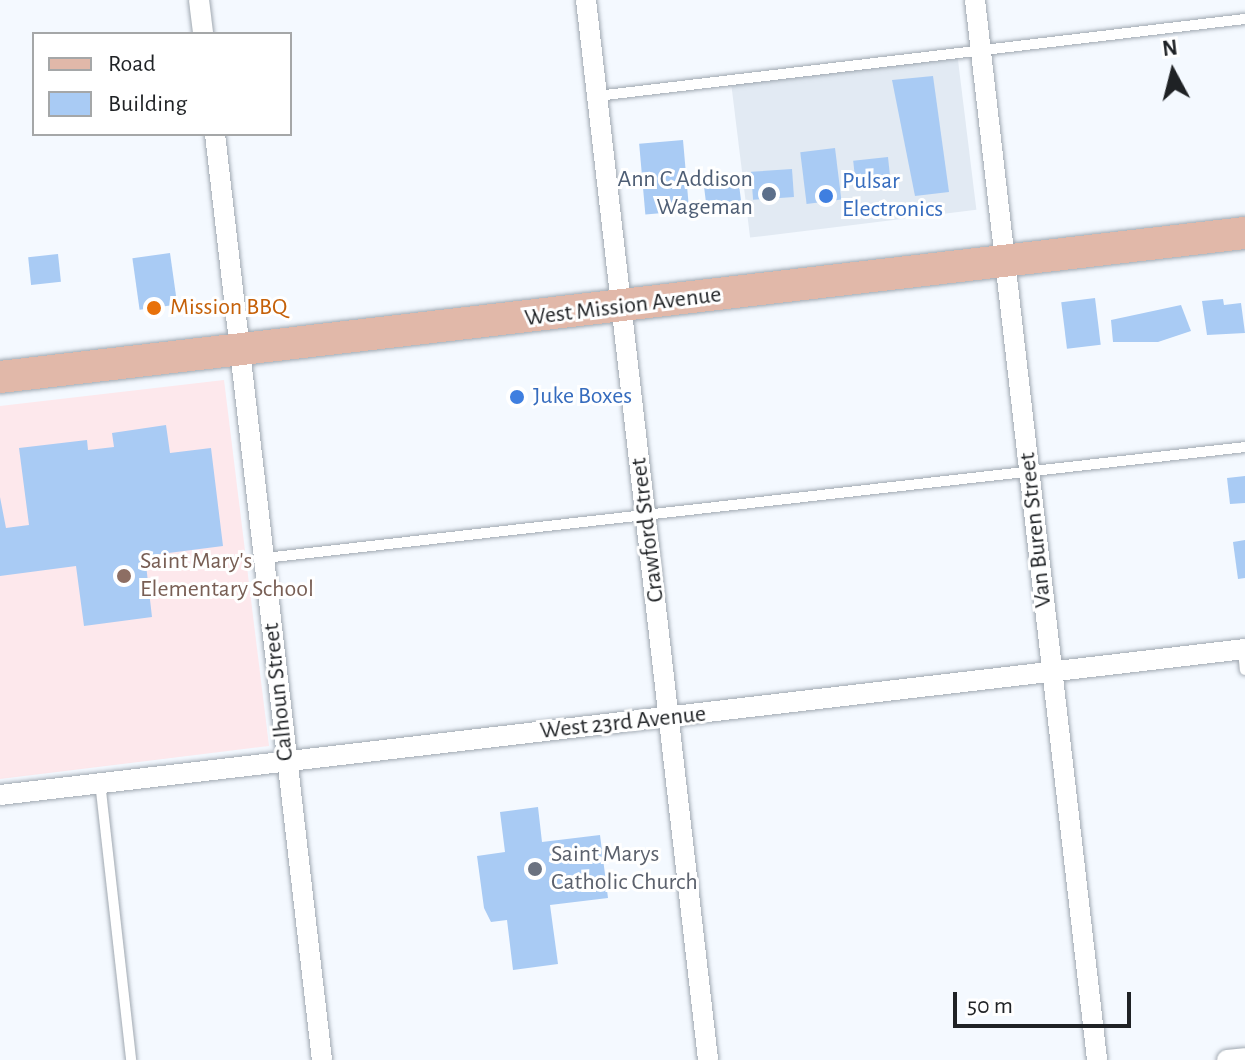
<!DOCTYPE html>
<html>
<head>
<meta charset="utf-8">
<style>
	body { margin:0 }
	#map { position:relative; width:1245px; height:1060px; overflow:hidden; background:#f4f9ff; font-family:"Alegreya Sans",sans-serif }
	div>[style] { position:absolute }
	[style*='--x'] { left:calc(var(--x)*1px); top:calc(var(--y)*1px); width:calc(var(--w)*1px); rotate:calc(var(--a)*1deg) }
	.built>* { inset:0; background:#e2eaf3; transform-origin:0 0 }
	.education>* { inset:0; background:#fde8ec }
	.building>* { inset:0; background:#a9cbf4; transform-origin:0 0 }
	.roads { filter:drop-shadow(0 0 2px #a0a8b1) drop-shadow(0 0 2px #a0a8b1) }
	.lane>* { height:10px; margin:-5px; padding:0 5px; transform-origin:5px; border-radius:5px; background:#fff }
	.street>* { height:20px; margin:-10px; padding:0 10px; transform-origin:10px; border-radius:10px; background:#fff }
	.primary>* { height:32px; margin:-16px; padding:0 16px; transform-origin:16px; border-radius:16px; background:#e1b8a9 }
	.dots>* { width:22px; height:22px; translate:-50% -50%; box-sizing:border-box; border:4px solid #fff; border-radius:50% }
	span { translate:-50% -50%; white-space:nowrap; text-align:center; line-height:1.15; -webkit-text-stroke:6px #fff; paint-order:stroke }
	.service-label { font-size:24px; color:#4e5e75 }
	.right { translate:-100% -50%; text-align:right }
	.shop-label { font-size:24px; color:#366cbe }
	.left { translate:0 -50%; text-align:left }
	.street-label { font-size:24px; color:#1f2225 }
	.food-label { font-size:24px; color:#c56008 }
	.education-label { font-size:24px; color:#785e54 }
	.worship-label { font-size:24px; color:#5b616d }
	.legend { position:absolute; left:32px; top:32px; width:260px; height:104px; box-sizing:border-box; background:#fff; border:2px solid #a5a7a8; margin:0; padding:10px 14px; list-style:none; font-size:24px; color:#1f2225 }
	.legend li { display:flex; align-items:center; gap:16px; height:40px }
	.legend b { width:40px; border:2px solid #a5a7a8 }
	.north { position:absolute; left:1133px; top:32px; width:80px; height:80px; -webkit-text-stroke:6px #fff; paint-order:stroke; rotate:353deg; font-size:22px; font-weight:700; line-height:32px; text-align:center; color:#1f2225 }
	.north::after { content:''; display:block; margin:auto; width:28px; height:36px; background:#1f2225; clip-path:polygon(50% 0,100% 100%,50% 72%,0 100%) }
	.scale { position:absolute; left:953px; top:992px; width:178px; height:36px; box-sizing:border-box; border:4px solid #1f2225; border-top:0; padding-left:10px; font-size:24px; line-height:28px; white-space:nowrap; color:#1f2225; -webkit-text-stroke:6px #fff; paint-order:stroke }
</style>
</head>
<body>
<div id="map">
	<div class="built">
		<div style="left:957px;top:52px;width:159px;height:228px;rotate:83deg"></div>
	</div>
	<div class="education">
		<div style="clip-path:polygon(224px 380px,269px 746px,0 779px,0 406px)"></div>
	</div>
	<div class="building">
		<div style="clip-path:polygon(933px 76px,949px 192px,915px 196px,892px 80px)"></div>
		<div style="left:683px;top:140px;width:71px;height:44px;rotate:85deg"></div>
		<div style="left:835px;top:148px;width:52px;height:35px;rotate:83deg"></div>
		<div style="left:888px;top:157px;width:28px;height:35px;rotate:84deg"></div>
		<div style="left:792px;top:169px;width:28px;height:41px;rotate:86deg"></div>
		<div style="left:738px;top:176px;width:31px;height:35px;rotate:83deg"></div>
		<div style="left:170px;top:253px;width:52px;height:38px;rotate:82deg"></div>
		<div style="left:58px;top:254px;width:28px;height:30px;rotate:84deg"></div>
		<div style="left:1095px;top:298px;width:47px;height:34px;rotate:83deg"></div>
		<div style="clip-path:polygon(1223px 299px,1224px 305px,1241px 303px,1245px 333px,1207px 335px,1202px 301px)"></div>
		<div style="clip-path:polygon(1181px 305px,1191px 331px,1158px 342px,1113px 342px,1111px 320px)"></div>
		<div style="clip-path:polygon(166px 425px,170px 453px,211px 448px,223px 546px,145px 556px,152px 617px,84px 626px,76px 566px,0 576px,0 497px,6px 528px,29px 525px,19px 448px,87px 440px,88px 450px,114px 447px,112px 433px)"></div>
		<div style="clip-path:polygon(1245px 476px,1245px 503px,1230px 504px,1227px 478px)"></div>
		<div style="clip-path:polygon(1245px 540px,1245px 578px,1238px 579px,1233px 542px)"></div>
		<div style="clip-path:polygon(538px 807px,542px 842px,600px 835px,608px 898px,550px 905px,558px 964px,513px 970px,507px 920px,491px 922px,484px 908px,477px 856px,505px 852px,500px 812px)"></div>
	</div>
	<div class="roads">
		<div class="lane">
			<div style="--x:597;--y:96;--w:653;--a:-6.78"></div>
			<div style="--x:265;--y:558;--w:986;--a:-6.46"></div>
			<div style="--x:1243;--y:649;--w:21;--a:85"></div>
			<div style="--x:100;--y:782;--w:280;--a:83.6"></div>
		</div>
		<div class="street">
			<div style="--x:199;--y:0;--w:34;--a:83"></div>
			<div style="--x:586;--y:0;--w:1067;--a:83.43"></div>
			<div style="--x:975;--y:0;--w:1067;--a:83.43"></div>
			<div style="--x:215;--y:134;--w:932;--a:83.41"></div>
			<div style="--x:0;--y:795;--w:1254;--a:-6.69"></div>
			<div style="--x:1227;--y:1060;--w:18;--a:-6"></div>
		</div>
		<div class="primary">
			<div style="--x:0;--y:377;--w:1253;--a:-6.6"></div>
		</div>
	</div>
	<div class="dots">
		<div style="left:769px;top:194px;background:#5c6f8a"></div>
		<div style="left:826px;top:196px;background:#3f7fe0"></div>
		<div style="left:154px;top:308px;background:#e8710a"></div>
		<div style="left:517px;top:397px;background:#3f7fe0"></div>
		<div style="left:124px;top:576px;background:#8d6e63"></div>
		<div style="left:535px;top:869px;background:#6b7280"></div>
	</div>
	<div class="service-label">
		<span class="right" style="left:753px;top:194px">Ann C Addison<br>Wageman</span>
	</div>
	<div class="shop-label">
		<span class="left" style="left:842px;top:196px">Pulsar<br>Electronics</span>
		<span class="left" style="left:533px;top:397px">Juke Boxes</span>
	</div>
	<div class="street-label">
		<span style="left:623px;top:307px;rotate:-7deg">West Mission Avenue</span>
		<span style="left:648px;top:530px;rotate:-97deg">Crawford Street</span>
		<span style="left:1036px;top:530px;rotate:-96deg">Van Buren Street</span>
		<span style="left:279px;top:692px;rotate:-96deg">Calhoun Street</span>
		<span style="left:623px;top:723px;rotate:-6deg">West 23rd Avenue</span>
	</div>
	<div class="food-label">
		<span class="left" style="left:170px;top:308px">Mission BBQ</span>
	</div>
	<div class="education-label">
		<span class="left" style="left:140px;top:576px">Saint Mary's<br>Elementary School</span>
	</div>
	<div class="worship-label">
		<span class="left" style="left:551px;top:869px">Saint Marys<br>Catholic Church</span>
	</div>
	<ul class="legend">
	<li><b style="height:10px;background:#e1b8a9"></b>Road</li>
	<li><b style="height:22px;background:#a9cbf4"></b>Building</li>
	</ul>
	<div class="north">N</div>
	<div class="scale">50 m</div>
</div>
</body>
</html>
